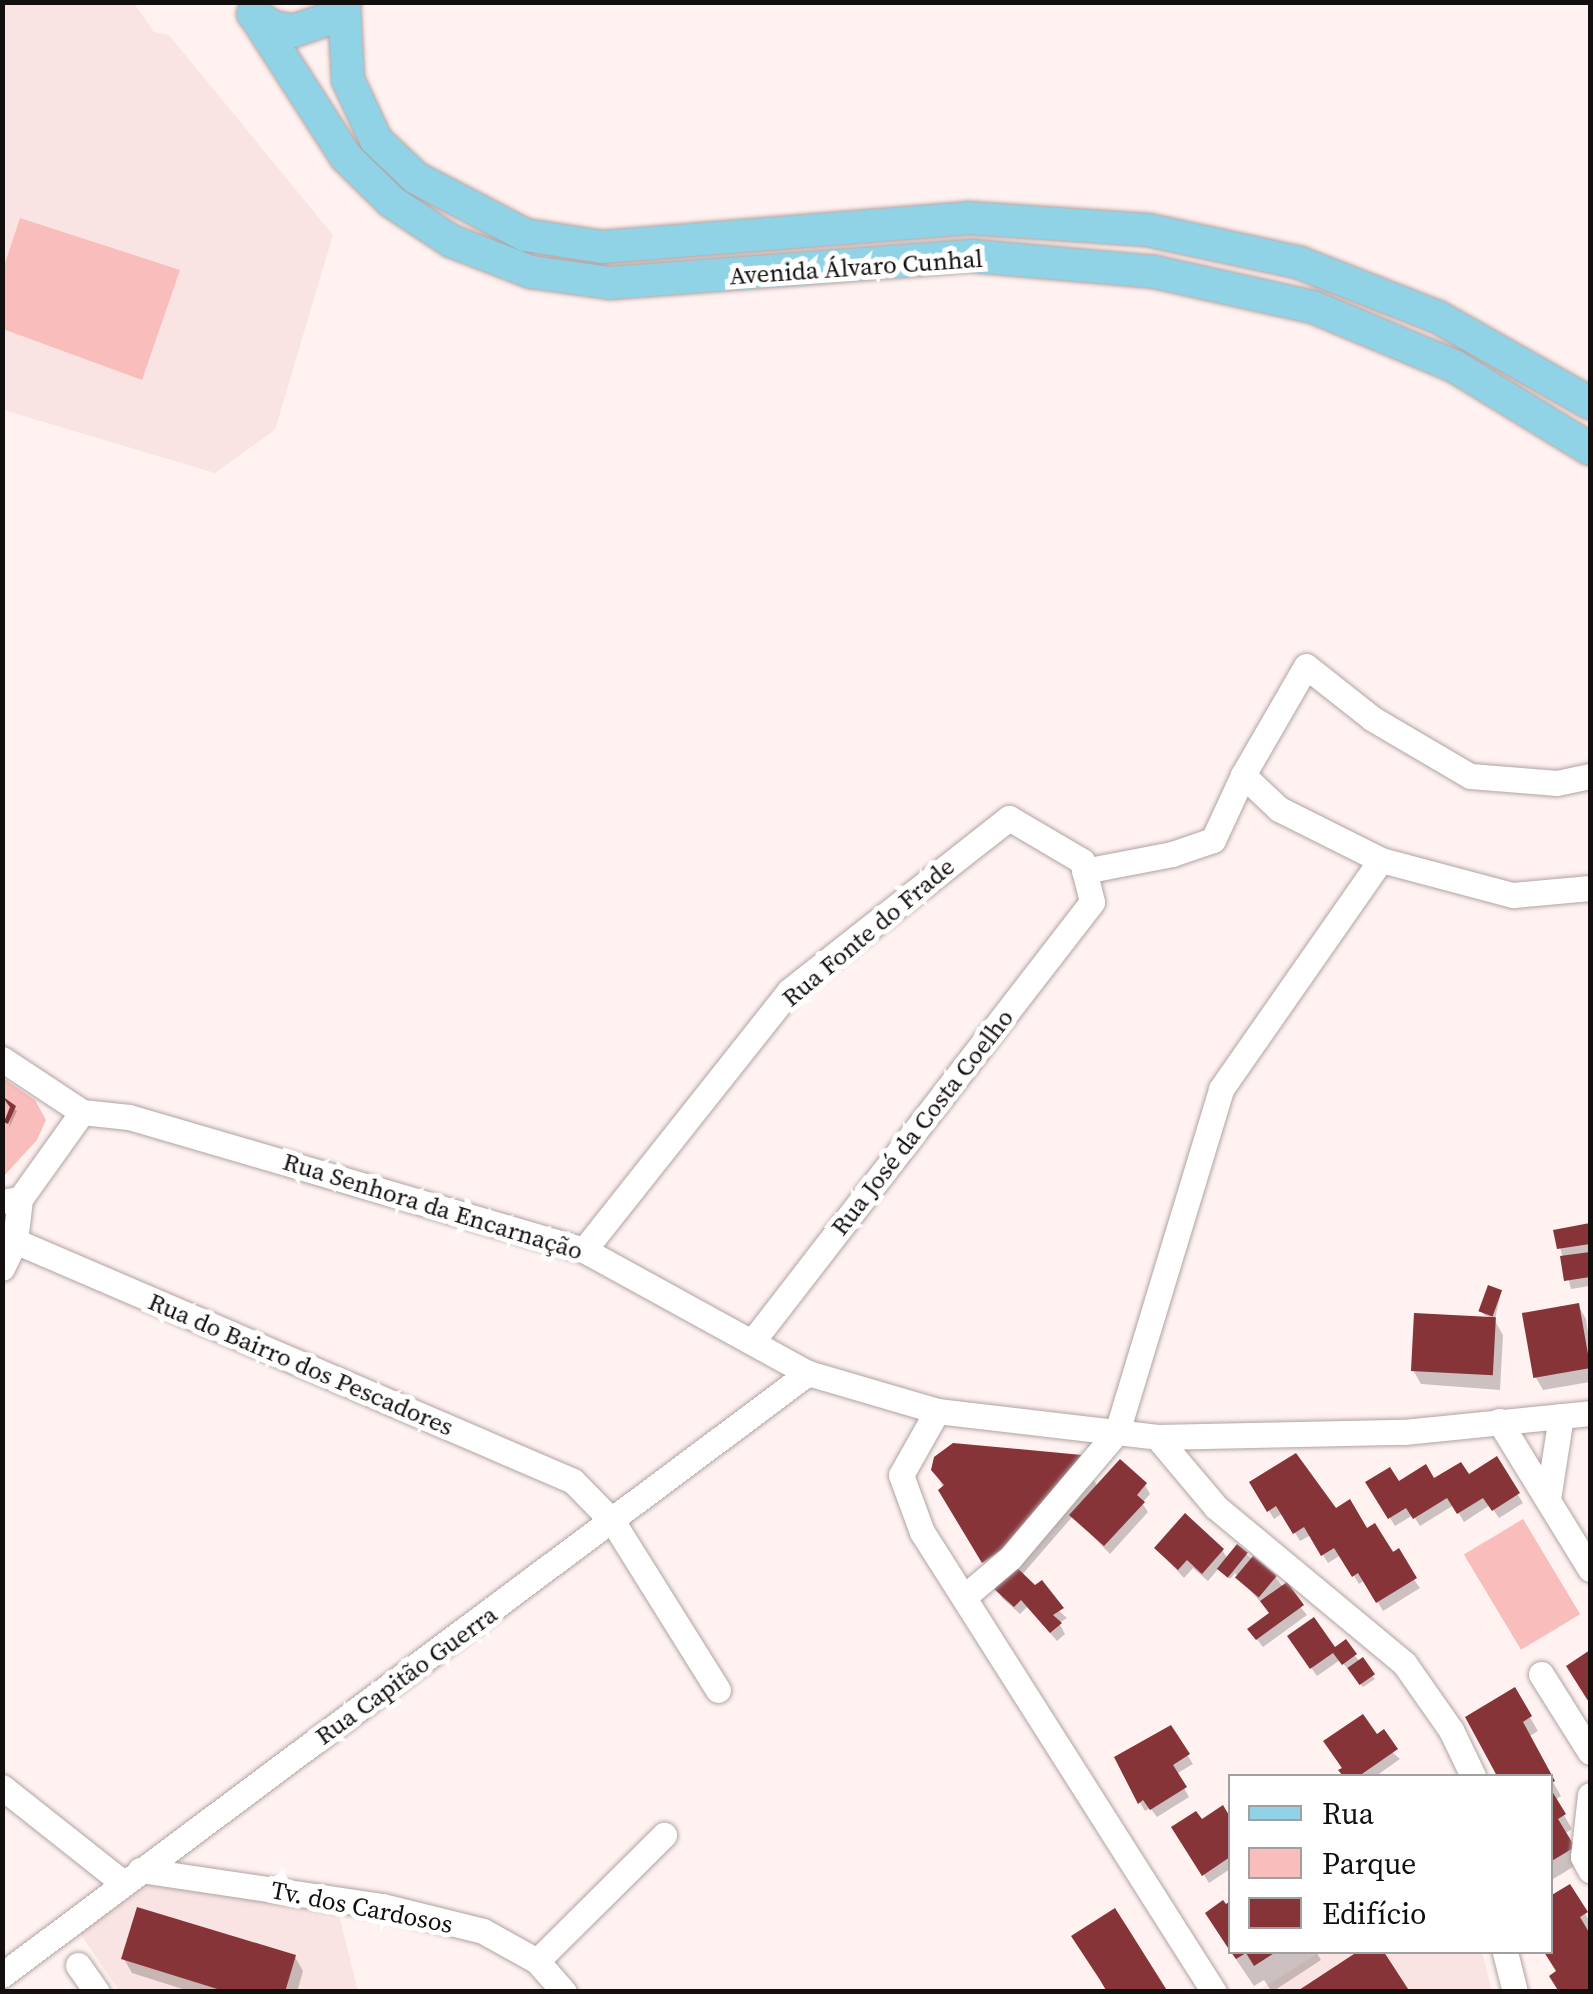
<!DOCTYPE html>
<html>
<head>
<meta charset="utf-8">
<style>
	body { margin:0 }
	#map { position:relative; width:1593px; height:1994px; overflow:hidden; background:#fff2f1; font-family:"Source Serif 4",serif }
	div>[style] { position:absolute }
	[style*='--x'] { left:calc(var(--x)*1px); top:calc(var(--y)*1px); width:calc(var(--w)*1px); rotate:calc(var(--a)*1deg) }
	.built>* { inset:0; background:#fae4e3 }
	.green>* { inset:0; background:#f9bdbb; transform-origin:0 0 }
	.shadow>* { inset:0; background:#0003 }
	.building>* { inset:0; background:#863438; transform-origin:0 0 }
	.roads { filter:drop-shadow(0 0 2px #b0a4a3) drop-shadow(0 0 2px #b0a4a3) }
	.minor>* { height:25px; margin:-12.5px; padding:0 12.5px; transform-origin:12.5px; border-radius:12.5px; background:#fff }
	.major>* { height:32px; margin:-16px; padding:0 16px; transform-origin:16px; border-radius:16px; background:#90d2e6 }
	span { translate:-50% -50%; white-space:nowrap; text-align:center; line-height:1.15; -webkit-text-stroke:10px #fff; paint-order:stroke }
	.street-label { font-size:25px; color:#130f0f }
	.frame { position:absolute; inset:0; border:5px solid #130f0f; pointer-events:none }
	.legend { position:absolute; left:1228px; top:1774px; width:325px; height:180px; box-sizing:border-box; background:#fff; border:2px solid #a19f9f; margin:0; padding:12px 18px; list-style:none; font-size:30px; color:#130f0f }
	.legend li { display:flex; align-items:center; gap:20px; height:50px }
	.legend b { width:50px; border:2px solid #a19f9f }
</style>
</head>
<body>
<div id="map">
	<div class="built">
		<div style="clip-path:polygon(2px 3px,134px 3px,154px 32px,169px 35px,333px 235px,275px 430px,215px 473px,3px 410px)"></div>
		<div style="clip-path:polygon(154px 1880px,339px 1915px,358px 1991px,119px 1991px,79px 1932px)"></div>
		<div style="clip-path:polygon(1320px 1952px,1482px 1952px,1492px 1991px,1259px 1990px)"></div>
	</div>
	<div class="green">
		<div style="clip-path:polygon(20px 218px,180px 270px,142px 380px,3px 329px,3px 269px)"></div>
		<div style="clip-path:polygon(3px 1078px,35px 1100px,46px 1120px,37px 1140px,3px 1177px)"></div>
		<div style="left:1523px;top:1519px;width:111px;height:69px;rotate:59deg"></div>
	</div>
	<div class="shadow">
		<div style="clip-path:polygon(2px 1099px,17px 1111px,9px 1128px,12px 1109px)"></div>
		<div style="clip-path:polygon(1590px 1226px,1590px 1286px,1571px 1289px,1556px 1232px)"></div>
		<div style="clip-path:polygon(1501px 1292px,1495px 1319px,1484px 1315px,1482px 1311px)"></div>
		<div style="clip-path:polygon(1578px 1305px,1586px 1319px,1590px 1346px,1590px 1382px,1543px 1390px,1535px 1376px)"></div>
		<div style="clip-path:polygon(1495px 1321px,1503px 1335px,1500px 1390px,1421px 1384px,1413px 1370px)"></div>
		<div style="clip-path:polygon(1081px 1458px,1098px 1487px,1145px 1485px,1150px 1494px,1142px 1503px,1148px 1512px,1110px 1554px,1073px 1516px,1021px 1576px,1067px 1618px,1059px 1623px,1065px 1634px,1057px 1641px,1027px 1607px,1020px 1614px,1002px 1598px,934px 1470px)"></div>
		<div style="clip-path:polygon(1496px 1460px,1523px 1503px,1499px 1518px,1490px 1505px,1464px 1522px,1454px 1505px,1420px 1526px,1413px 1515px,1395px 1526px,1368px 1483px,1398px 1485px,1468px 1478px)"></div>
		<div style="clip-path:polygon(1252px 1483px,1335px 1511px,1366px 1531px,1375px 1526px,1420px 1588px,1383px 1611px,1365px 1580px,1359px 1584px,1341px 1555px,1328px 1563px,1311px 1535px,1300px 1541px,1283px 1513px,1274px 1519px)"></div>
		<div style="clip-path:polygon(1157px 1549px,1222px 1550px,1228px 1559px,1246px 1554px,1275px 1577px,1307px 1615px,1263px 1647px,1256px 1638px,1271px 1614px,1235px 1573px,1230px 1579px,1219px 1568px,1208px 1581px,1193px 1568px,1184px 1578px)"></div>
		<div style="clip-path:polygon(1295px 1645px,1355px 1656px,1375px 1679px,1363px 1687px,1340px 1660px,1317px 1676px)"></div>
		<div style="clip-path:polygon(1514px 1690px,1538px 1731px,1528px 1737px,1550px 1776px,1500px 1776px,1469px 1718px)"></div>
		<div style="clip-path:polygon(1171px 1729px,1193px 1764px,1176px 1774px,1189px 1797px,1157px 1817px,1150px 1808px,1145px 1811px,1128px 1783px)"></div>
		<div style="clip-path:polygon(1376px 1738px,1400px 1759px,1376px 1776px,1346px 1776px,1327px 1742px)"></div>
		<div style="clip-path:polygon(1550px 1777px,1561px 1796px,1555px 1800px,1572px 1829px,1564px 1834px,1581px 1862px,1550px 1881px)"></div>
		<div style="clip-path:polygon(1222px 1809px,1230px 1822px,1230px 1869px,1209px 1883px,1174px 1828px,1201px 1823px)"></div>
		<div style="clip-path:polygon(1570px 1887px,1590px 1922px,1587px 1932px,1590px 1992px,1561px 1992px,1559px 1972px,1547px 1952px)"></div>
		<div style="clip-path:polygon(1231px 1952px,1316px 1952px,1321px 1960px,1272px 1992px,1264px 1980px,1254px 1986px)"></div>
		<div style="clip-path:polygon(295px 1957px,303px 1971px,297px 1992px,192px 1992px,132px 1973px,124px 1959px)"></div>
	</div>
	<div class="building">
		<div style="clip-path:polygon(2px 1096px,16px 1106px,8px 1124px,4px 1122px,10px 1107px)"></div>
		<div style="clip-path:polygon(1590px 1223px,1590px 1244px,1557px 1249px,1553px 1230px)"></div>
		<div style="clip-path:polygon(1590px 1252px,1590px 1277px,1564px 1281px,1560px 1256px)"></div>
		<div style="left:1488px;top:1285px;width:15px;height:28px;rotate:20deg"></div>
		<div style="left:1579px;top:1303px;width:66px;height:58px;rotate:80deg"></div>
		<div style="left:1414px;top:1313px;width:82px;height:58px;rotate:3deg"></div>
		<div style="clip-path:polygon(953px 1443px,1082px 1455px,1015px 1540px,982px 1563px,938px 1490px,944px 1485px,931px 1470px,934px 1457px)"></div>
		<div style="clip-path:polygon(1296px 1453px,1336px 1508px,1350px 1499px,1367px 1528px,1375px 1523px,1393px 1552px,1399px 1548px,1417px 1578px,1376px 1603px,1358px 1573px,1352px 1577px,1334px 1548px,1321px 1556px,1304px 1527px,1293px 1534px,1276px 1506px,1267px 1512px,1249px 1482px)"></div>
		<div style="clip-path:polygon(1497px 1456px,1520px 1493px,1492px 1511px,1483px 1498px,1457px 1514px,1447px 1498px,1413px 1519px,1406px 1508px,1388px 1519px,1365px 1482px,1390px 1467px,1399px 1481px,1426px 1464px,1434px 1478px,1461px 1462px,1469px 1474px)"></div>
		<div style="clip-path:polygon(1120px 1459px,1147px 1483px,1137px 1495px,1145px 1502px,1104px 1546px,1069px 1515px)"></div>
		<div style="clip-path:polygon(1185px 1513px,1224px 1549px,1202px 1574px,1187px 1560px,1178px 1570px,1154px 1548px)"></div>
		<div style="left:1237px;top:1544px;width:14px;height:32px;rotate:39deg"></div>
		<div style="left:1253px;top:1556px;width:31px;height:28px;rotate:40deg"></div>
		<div style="clip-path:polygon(1013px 1564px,1035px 1585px,1042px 1580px,1064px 1608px,1053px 1615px,1062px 1623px,1050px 1633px,1021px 1600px,1014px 1607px,994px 1589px)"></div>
		<div style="clip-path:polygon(1287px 1582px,1304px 1605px,1256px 1640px,1247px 1629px,1269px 1613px,1260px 1601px)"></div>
		<div style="clip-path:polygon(1314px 1617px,1335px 1647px,1346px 1639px,1357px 1654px,1342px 1665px,1333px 1653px,1310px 1669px,1287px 1636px)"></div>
		<div style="clip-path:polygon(1590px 1650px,1590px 1704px,1566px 1666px)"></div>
		<div style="left:1363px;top:1657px;width:21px;height:19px;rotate:55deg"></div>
		<div style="clip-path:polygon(1515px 1687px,1532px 1716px,1523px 1722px,1555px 1781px,1550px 1784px,1550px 1776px,1497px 1776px,1465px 1717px)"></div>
		<div style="clip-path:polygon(1363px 1714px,1377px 1734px,1384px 1729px,1398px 1749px,1359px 1776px,1343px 1776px,1338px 1770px,1342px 1768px,1323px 1741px)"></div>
		<div style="clip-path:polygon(1171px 1725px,1190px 1754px,1173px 1765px,1187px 1787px,1150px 1810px,1143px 1800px,1138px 1804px,1114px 1757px)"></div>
		<div style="clip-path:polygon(1550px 1788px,1566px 1814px,1558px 1819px,1575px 1847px,1550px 1862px)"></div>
		<div style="clip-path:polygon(1223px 1805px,1230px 1817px,1230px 1857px,1202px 1876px,1171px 1827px,1196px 1811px,1202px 1819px)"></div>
		<div style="clip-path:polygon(1570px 1884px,1588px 1912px,1580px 1917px,1590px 1934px,1590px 1992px,1559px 1992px,1549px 1976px,1556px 1971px,1544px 1952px,1550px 1952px,1550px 1896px)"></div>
		<div style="clip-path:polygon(1223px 1900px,1226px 1904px,1230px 1901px,1230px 1951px,1205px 1913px)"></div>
		<div style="clip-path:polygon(137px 1907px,296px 1955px,285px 1992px,227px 1992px,121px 1959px)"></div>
		<div style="clip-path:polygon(1115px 1908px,1129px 1930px,1168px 1992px,1107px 1992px,1100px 1980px,1071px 1936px)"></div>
		<div style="clip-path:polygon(1231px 1952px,1276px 1952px,1254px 1966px,1246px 1953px,1236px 1959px)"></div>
		<div style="clip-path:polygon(1357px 1952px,1384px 1952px,1410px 1992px,1296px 1992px)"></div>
	</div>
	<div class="roads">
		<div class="minor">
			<div style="--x:1590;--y:776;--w:34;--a:168"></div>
			<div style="--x:1557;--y:783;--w:87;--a:-175.4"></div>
			<div style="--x:1470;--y:776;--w:113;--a:-149.6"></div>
			<div style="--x:1373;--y:719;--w:85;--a:-141.7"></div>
			<div style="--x:1306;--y:666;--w:126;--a:120"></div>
			<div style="--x:1243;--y:775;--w:50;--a:43.4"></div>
			<div style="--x:1279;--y:809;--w:114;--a:26.6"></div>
			<div style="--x:1381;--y:860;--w:137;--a:14.9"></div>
			<div style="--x:1513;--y:895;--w:77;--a:-5.2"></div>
			<div style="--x:1084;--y:871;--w:90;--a:-10.9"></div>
			<div style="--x:1172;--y:854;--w:43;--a:-18.9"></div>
			<div style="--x:1213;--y:840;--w:72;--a:-65.2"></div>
			<div style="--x:2;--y:1059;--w:96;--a:33.5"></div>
			<div style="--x:82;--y:1112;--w:47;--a:6.1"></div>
			<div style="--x:129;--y:1117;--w:474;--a:16.3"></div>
			<div style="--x:584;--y:1250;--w:256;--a:28.8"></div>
			<div style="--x:808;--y:1373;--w:134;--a:16.4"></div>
			<div style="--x:937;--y:1411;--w:222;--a:6.7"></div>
			<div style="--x:1157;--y:1437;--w:247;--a:-1.2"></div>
			<div style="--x:1404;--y:1432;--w:187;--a:-5.8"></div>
			<div style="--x:20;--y:1199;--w:42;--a:96.8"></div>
			<div style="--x:15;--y:1241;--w:607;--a:23.27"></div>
			<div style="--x:573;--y:1481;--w:57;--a:45.7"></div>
			<div style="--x:613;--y:1522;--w:198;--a:58"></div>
			<div style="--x:7;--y:1201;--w:13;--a:-9"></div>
			<div style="--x:20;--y:1199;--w:107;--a:-54.5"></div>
			<div style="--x:584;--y:1250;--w:330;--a:-51.6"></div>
			<div style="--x:789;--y:991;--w:280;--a:-38.2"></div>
			<div style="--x:1009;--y:818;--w:85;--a:30.5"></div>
			<div style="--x:1082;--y:861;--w:42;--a:76.3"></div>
			<div style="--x:1092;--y:902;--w:556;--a:127.69"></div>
			<div style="--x:2;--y:1268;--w:30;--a:-64"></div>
			<div style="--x:937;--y:1411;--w:73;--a:119.4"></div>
			<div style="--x:901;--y:1475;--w:61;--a:69.8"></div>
			<div style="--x:922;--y:1532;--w:545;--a:57.59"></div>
			<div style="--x:1499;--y:1421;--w:174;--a:58.4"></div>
			<div style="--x:1157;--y:1437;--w:92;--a:49.9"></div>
			<div style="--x:1216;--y:1507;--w:244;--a:39.7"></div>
			<div style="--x:1404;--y:1663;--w:82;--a:55"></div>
			<div style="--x:1451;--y:1730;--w:51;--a:64.4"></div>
			<div style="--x:1548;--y:1499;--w:84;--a:-81.1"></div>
			<div style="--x:964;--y:1597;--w:60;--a:-40.3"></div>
			<div style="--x:1010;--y:1558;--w:165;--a:-49.7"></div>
			<div style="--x:1117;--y:1432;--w:358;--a:-73.1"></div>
			<div style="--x:1221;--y:1089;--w:279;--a:-55.1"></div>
			<div style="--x:1541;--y:1674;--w:92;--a:57.9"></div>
			<div style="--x:2;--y:1787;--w:154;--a:38.4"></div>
			<div style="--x:1590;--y:1795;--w:62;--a:96.4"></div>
			<div style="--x:1583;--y:1857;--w:15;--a:62"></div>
			<div style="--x:140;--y:1870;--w:245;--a:8.5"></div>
			<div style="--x:382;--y:1906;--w:104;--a:13.9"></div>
			<div style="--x:483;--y:1931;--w:62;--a:29.1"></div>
			<div style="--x:537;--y:1961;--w:41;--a:48.9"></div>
			<div style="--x:1505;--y:1952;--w:41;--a:76"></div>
			<div style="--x:537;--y:1961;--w:179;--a:-44.8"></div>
			<div style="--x:78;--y:1965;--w:33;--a:55"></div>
			<div style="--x:2;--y:1975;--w:1006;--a:-36.76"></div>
		</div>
		<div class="major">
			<div style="--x:344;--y:4;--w:76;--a:87"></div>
			<div style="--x:348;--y:80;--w:66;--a:65"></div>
			<div style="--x:376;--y:140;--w:55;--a:43.5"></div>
			<div style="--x:416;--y:178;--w:123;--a:27.6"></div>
			<div style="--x:525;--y:235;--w:78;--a:8.9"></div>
			<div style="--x:602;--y:247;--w:367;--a:-4.5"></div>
			<div style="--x:968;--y:218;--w:180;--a:3.8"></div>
			<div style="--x:1148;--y:230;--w:156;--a:12.2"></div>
			<div style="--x:1300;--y:263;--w:148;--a:21.4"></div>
			<div style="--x:1438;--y:317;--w:175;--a:29.5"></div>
			<div style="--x:253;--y:14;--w:24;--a:33"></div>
			<div style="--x:273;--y:27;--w:20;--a:11"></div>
			<div style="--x:293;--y:31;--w:40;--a:-18.9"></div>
			<div style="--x:331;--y:18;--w:21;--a:-49"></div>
			<div style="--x:256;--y:17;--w:166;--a:57.3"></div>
			<div style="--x:346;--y:157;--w:64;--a:44.4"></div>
			<div style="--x:392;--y:202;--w:71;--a:33.5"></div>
			<div style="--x:451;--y:241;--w:86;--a:21.2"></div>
			<div style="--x:531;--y:272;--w:80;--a:7.9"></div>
			<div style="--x:610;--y:283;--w:364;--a:-4.3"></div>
			<div style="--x:973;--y:256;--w:183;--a:5"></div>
			<div style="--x:1155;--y:272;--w:162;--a:12.5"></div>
			<div style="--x:1313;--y:307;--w:153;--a:22.7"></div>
			<div style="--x:1454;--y:366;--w:159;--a:31.4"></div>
		</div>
	</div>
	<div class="street-label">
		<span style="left:856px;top:267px;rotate:-4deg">Avenida Álvaro Cunhal</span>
		<span style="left:868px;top:932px;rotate:-40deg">Rua Fonte do Frade</span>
		<span style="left:922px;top:1122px;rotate:-52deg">Rua José da Costa Coelho</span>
		<span style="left:433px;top:1206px;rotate:17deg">Rua Senhora da Encarnação</span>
		<span style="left:301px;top:1364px;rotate:23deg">Rua do Bairro dos Pescadores</span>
		<span style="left:406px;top:1675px;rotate:-36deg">Rua Capitão Guerra</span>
		<span style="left:362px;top:1907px;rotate:11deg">Tv. dos Cardosos</span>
	</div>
	<div class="frame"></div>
	<ul class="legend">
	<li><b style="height:12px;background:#90d2e6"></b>Rua</li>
	<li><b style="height:28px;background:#f9bdbb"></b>Parque</li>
	<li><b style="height:28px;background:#863438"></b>Edifício</li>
	</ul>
</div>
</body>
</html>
